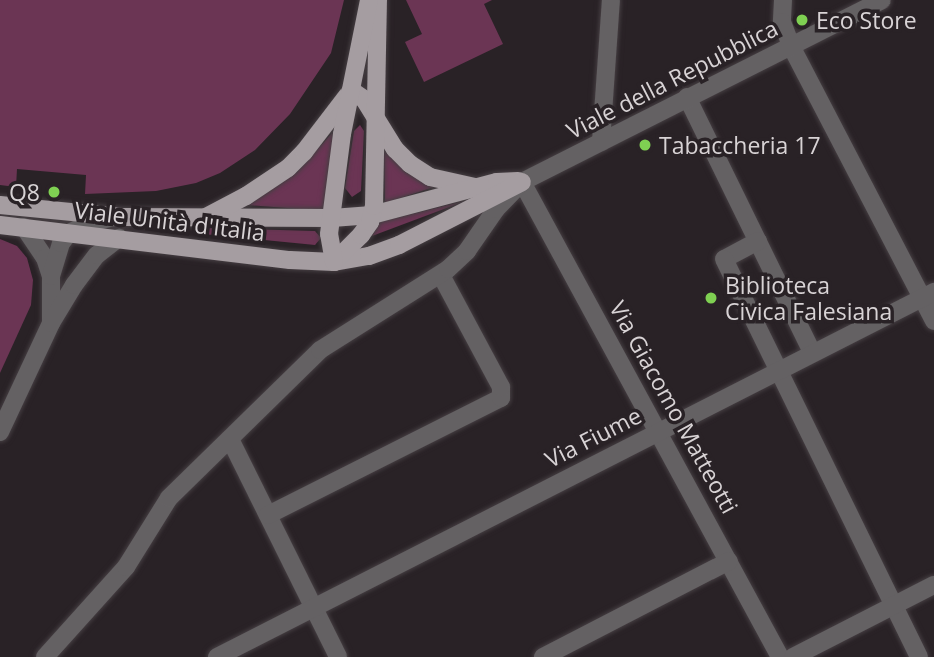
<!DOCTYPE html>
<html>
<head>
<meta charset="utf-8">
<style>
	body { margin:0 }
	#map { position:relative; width:934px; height:657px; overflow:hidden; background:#292226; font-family:"Open Sans",sans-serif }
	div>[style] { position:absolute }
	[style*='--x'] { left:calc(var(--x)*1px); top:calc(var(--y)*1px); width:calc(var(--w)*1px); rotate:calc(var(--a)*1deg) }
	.green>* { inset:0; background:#6b3554 }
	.roads { filter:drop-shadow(0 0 2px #453e42) drop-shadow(0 0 2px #453e42) }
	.minor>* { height:18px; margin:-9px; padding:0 9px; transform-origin:9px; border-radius:9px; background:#646163 }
	.major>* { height:18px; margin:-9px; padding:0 9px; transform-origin:9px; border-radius:9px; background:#a59da1 }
	.dots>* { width:19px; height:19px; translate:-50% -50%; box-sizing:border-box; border:4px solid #292226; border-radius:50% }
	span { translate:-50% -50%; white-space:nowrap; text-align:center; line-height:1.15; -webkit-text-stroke:7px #292226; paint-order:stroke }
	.poi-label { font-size:23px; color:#d8d3d5 }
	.left { translate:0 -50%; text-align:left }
	.right { translate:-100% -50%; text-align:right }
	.street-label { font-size:23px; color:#d8d3d5 }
</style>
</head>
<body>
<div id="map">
	<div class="green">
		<div style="clip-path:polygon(0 0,344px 0,331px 53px,290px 114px,255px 150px,220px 173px,196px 183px,156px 191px,85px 194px,86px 175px,17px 169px,16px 187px,0 185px)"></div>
		<div style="clip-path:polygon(406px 0,492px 0,484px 4px,503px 44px,424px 82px,405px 42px,422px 34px)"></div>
		<div style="clip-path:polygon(360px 125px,364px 131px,361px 191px,352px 197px,345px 188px,354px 131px)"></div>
		<div style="clip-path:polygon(333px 132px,327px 211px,247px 205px,297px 172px)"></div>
		<div style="clip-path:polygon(384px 147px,405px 172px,434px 187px,385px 203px)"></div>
		<div style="clip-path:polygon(468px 200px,372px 236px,380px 222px)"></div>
		<div style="clip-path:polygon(204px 228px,315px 231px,321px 238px,315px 245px,203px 234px)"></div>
		<div style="clip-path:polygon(0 239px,17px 246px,27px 258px,33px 280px,31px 305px,0 373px)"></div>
	</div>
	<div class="roads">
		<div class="minor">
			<div style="--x:783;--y:0;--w:22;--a:93"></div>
			<div style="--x:782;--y:22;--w:26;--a:69"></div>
			<div style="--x:791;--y:46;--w:310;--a:62.5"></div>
			<div style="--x:687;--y:97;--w:284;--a:63.9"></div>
			<div style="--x:601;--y:142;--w:142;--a:-86"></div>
			<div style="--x:522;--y:182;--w:541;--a:61.49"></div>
			<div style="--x:24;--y:227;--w:37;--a:56"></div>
			<div style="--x:45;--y:258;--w:19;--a:72"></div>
			<div style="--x:758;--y:241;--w:38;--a:152"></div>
			<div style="--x:724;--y:259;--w:443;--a:63.9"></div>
			<div style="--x:51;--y:323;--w:47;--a:-90"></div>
			<div style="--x:51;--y:276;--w:34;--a:-73"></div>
			<div style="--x:61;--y:243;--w:13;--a:-51"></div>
			<div style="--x:69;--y:233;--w:26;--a:-25"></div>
			<div style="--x:93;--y:222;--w:23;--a:-13"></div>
			<div style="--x:0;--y:432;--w:120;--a:-64.9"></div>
			<div style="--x:51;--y:323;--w:44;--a:-58.8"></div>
			<div style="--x:74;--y:285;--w:38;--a:-53"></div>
			<div style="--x:97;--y:255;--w:28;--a:-38"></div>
			<div style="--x:230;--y:439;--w:243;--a:63.6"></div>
			<div style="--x:268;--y:515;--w:261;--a:-26.7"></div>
			<div style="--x:501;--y:398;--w:11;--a:-90"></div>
			<div style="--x:501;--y:387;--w:127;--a:-118.2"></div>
			<div style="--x:45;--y:657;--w:121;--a:-48"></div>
			<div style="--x:126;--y:567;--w:81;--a:-58.1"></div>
			<div style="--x:169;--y:498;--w:211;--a:-44.4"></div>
			<div style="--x:320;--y:350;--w:151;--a:-32.3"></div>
			<div style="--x:448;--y:269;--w:26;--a:-43"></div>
			<div style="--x:467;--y:251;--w:51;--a:-55.4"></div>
			<div style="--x:496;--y:209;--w:37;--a:-46"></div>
			<div style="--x:522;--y:182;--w:403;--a:-26.8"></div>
			<div style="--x:217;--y:657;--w:805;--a:-26.98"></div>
			<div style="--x:543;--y:657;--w:209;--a:-27.3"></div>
			<div style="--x:793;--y:657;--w:158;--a:-27.1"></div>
		</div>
		<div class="major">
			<div style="--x:351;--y:90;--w:16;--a:35"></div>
			<div style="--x:364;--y:99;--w:59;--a:58.2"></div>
			<div style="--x:395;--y:149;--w:21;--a:45"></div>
			<div style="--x:410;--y:164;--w:24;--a:33"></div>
			<div style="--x:430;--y:177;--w:46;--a:12.5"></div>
			<div style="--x:0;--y:205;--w:124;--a:5.6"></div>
			<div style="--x:123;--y:217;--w:209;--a:0.3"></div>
			<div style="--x:332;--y:218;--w:40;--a:-4.3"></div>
			<div style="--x:372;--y:215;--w:129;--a:-14.8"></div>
			<div style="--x:497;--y:182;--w:21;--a:-3"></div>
			<div style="--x:206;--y:217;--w:45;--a:-27.7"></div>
			<div style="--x:246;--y:196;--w:50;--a:-33.7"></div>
			<div style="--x:288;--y:168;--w:23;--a:-45"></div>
			<div style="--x:304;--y:152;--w:71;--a:-52.5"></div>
			<div style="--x:0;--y:225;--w:292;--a:6.9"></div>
			<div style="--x:290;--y:260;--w:44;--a:2.6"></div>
			<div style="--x:334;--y:262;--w:36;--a:-10"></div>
			<div style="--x:369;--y:256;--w:32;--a:-20"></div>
			<div style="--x:399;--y:245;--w:138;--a:-27.1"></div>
			<div style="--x:334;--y:262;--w:38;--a:-45"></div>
			<div style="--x:361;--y:235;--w:16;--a:-55"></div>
			<div style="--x:370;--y:222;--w:16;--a:-76"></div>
			<div style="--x:374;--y:206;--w:206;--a:-88.9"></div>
			<div style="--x:334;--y:262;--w:28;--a:-100"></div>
			<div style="--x:329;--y:234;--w:101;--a:-82.6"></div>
			<div style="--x:342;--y:134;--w:137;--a:-78.6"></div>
		</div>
	</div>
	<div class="dots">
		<div style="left:802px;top:20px;background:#7fd052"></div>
		<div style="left:645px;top:145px;background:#7fd052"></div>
		<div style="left:54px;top:192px;background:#7fd052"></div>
		<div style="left:711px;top:298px;background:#7fd052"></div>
	</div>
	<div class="poi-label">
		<span class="left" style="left:816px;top:20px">Eco Store</span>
		<span class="left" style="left:659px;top:145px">Tabaccheria 17</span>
		<span class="right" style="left:40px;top:192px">Q8</span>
		<span class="left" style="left:725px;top:298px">Biblioteca<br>Civica Falesiana</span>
	</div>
	<div class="street-label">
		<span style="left:672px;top:79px;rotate:-27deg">Viale della Repubblica</span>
		<span style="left:170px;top:221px;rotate:7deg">Viale Unità d'Italia</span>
		<span style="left:674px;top:407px;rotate:61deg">Via Giacomo Matteotti</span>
		<span style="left:593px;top:437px;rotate:-27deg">Via Fiume</span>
	</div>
</div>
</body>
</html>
